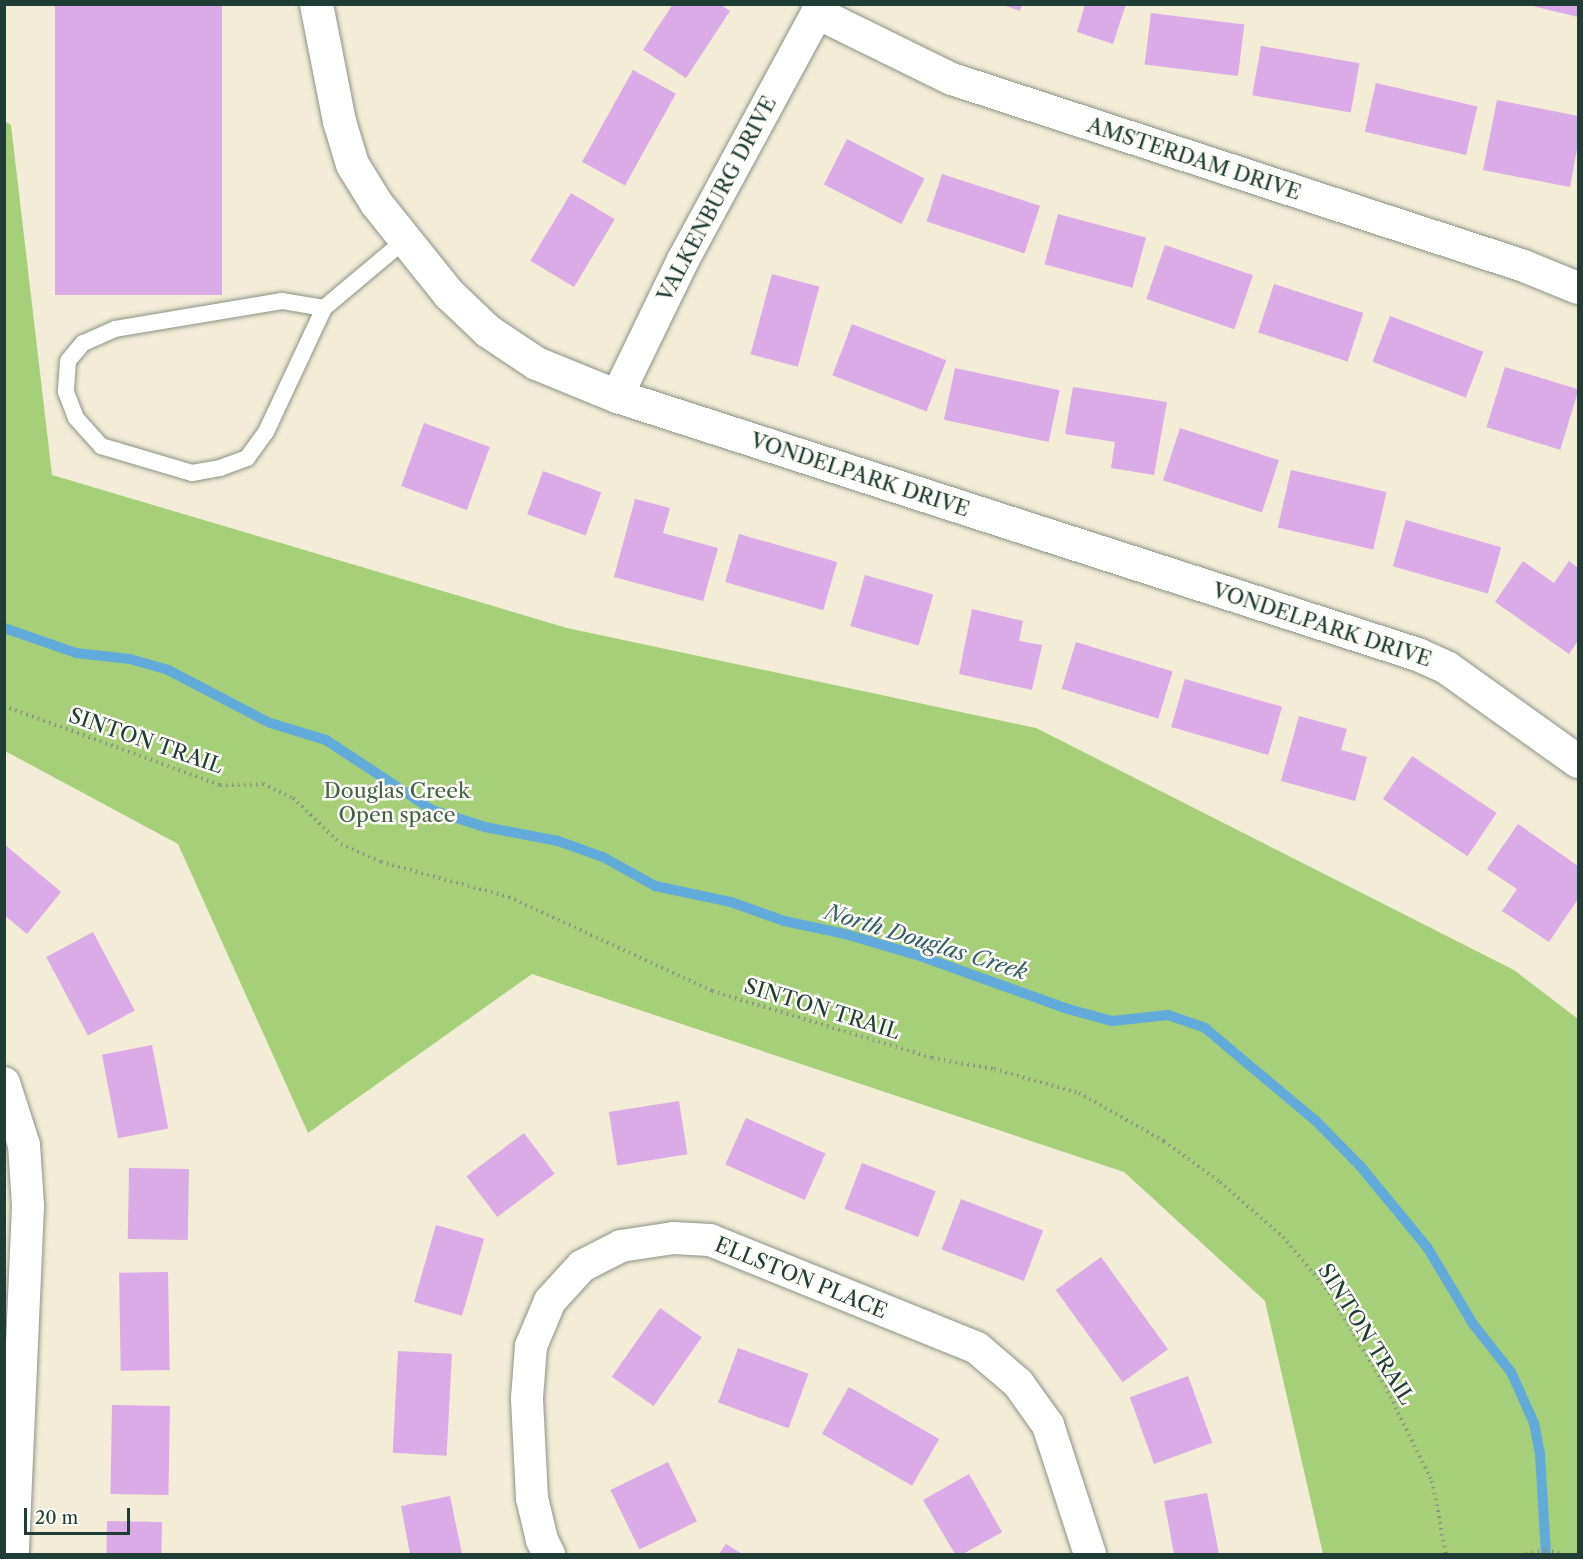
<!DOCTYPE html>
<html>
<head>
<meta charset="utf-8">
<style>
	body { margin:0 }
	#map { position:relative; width:1583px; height:1559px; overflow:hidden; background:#f3ecd7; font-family:"Libre Caslon Text",serif }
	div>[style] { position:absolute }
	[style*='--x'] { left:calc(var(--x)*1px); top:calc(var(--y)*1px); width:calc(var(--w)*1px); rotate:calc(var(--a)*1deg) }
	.green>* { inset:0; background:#a6cf7a }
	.stream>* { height:10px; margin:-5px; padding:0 5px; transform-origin:5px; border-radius:5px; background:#62aad9 }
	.building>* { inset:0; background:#daabe6; transform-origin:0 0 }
	.path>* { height:4px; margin-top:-2px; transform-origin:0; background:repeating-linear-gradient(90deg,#899486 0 1.5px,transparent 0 6px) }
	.roads { filter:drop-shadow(0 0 2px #899486) drop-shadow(0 0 2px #899486) }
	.lane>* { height:16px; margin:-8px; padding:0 8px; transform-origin:8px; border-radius:8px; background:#fff }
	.street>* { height:32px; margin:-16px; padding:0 16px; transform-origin:16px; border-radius:16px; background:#fff }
	.secondary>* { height:33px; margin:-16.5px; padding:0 16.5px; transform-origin:16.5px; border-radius:16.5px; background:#fff }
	span { translate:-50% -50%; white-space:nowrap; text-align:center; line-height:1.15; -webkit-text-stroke:5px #fdfcf7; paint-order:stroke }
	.street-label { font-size:21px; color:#1f3d34 }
	.park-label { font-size:21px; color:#416246 }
	.water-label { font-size:22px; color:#335e66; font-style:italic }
	.frame { position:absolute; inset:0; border:6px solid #1f3d34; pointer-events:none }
	.scale { position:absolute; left:24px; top:1508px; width:106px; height:27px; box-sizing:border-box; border:3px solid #1f3d34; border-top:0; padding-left:8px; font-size:18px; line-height:21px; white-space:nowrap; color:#1f3d34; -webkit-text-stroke:4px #fdfcf7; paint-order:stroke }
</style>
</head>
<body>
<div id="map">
	<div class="green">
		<div style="clip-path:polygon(4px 121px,11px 125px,52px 475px,567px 628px,1036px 728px,1514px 970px,1578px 1019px,1578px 1554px,1323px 1554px,1265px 1301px,1124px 1172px,532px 974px,308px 1133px,178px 844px,5px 751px)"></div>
	</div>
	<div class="stream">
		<div style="--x:4;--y:628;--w:76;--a:19.1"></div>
		<div style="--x:76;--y:653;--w:54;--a:6.3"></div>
		<div style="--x:130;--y:659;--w:40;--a:16"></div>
		<div style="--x:168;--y:670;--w:115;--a:27.5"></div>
		<div style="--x:270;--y:723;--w:59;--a:16.9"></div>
		<div style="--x:326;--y:740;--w:127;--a:33.4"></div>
		<div style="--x:432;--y:810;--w:56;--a:17.8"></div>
		<div style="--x:485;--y:827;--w:74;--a:10.9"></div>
		<div style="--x:558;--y:841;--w:48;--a:19.6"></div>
		<div style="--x:603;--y:857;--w:60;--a:29.1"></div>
		<div style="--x:655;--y:886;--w:78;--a:11.9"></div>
		<div style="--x:731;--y:902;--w:56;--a:19.7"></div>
		<div style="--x:784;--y:921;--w:62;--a:12"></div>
		<div style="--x:845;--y:934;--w:78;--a:16.3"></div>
		<div style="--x:920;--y:956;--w:157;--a:19.7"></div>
		<div style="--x:1068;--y:1009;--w:46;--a:15.3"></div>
		<div style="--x:1112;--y:1021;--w:56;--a:-6.1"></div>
		<div style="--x:1168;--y:1015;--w:39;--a:19"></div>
		<div style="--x:1205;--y:1028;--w:145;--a:40"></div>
		<div style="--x:1316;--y:1121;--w:64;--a:45.6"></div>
		<div style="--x:1361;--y:1167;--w:104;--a:50.5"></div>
		<div style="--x:1427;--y:1247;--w:90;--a:59.1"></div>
		<div style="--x:1473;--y:1324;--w:61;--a:51.6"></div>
		<div style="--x:1511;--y:1372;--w:56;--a:65.7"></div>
		<div style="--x:1534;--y:1423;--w:32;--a:79"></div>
		<div style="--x:1540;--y:1454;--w:100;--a:86.6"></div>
	</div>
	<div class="building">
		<div style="left:55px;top:4px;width:167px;height:291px"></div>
		<div style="clip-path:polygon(673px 4px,720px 4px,730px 11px,686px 78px,643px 50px)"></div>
		<div style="clip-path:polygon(1000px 4px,1022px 4px,1020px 11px)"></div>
		<div style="clip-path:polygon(1085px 4px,1126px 4px,1113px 44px,1077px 32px)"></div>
		<div style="clip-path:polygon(1528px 4px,1578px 4px,1578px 17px,1528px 5px)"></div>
		<div style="left:1151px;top:13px;width:94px;height:52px;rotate:7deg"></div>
		<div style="left:1261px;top:46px;width:100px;height:50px;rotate:10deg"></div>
		<div style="left:633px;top:70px;width:49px;height:105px;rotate:29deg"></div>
		<div style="left:1376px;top:83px;width:104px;height:50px;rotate:13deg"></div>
		<div style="clip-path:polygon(1497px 100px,1578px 116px,1578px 144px,1570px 187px,1483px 170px)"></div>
		<div style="left:847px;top:139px;width:87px;height:51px;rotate:27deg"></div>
		<div style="left:942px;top:174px;width:103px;height:50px;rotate:18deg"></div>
		<div style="left:571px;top:193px;width:51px;height:79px;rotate:31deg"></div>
		<div style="left:1058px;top:214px;width:91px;height:52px;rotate:15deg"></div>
		<div style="left:1165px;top:245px;width:93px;height:57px;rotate:19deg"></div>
		<div style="left:772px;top:274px;width:49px;height:83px;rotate:15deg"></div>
		<div style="left:1274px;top:284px;width:94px;height:51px;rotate:18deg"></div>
		<div style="left:1390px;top:316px;width:100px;height:49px;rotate:21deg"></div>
		<div style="left:852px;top:324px;width:101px;height:55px;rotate:21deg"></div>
		<div style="left:1505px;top:367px;width:77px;height:63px;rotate:17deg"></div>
		<div style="left:955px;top:368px;width:107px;height:53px;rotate:12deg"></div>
		<div style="clip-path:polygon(1073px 387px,1167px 402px,1154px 475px,1111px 468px,1115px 442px,1065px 434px)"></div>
		<div style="left:424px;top:423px;width:70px;height:67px;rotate:20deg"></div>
		<div style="left:1180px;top:428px;width:104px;height:55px;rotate:18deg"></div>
		<div style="left:1291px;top:470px;width:98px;height:59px;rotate:13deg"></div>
		<div style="left:543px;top:471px;width:62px;height:46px;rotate:20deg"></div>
		<div style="clip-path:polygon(635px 499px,670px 508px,663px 533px,718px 548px,703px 601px,614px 577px)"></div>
		<div style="left:1406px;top:520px;width:99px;height:48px;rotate:16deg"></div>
		<div style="left:739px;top:534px;width:102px;height:50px;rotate:16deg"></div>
		<div style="clip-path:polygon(1523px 561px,1554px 583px,1569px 561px,1578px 568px,1578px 641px,1569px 654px,1495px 602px)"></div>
		<div style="left:865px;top:575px;width:71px;height:53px;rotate:16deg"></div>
		<div style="clip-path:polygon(972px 609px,1023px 621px,1019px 641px,1042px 645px,1032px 690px,959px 674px)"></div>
		<div style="left:1076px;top:642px;width:101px;height:49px;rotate:17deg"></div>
		<div style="left:1185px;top:679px;width:101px;height:50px;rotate:16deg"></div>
		<div style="clip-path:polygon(1299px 716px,1347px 729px,1341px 750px,1367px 757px,1355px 801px,1281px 781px)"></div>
		<div style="left:1412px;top:756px;width:102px;height:52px;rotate:34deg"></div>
		<div style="clip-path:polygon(1518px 824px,1578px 866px,1578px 899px,1549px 942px,1502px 911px,1517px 889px,1487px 869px)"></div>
		<div style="clip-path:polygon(4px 844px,61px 892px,27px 934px,4px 915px)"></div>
		<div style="left:93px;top:932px;width:89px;height:53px;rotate:62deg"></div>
		<div style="left:152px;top:1045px;width:85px;height:51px;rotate:79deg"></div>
		<div style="left:679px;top:1101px;width:54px;height:71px;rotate:81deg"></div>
		<div style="left:746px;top:1118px;width:87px;height:51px;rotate:24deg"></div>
		<div style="left:524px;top:1133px;width:51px;height:72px;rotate:53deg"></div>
		<div style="left:862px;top:1163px;width:79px;height:49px;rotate:21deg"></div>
		<div style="left:129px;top:1168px;width:60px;height:71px;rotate:1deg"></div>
		<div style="left:961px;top:1199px;width:88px;height:54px;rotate:21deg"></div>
		<div style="left:436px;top:1225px;width:50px;height:80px;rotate:16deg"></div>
		<div style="left:1101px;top:1257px;width:114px;height:56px;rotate:54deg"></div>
		<div style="left:168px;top:1272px;width:98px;height:49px;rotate:89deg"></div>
		<div style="left:660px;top:1308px;width:51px;height:84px;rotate:35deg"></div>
		<div style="left:738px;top:1348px;width:75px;height:58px;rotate:20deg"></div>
		<div style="left:398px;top:1351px;width:54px;height:102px;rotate:3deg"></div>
		<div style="left:1188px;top:1376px;width:71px;height:62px;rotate:70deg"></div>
		<div style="left:849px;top:1387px;width:104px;height:54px;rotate:30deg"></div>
		<div style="left:112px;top:1405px;width:58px;height:89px;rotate:1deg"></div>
		<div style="left:668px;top:1462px;width:66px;height:64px;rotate:64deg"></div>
		<div style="clip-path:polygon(969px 1474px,1002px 1532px,963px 1554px,955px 1554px,923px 1500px)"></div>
		<div style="clip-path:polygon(1207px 1493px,1219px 1554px,1174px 1554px,1164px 1501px)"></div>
		<div style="clip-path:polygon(450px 1496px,462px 1554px,410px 1554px,401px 1506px)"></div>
		<div style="left:107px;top:1521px;width:55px;height:33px;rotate:1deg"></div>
		<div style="clip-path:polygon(726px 1544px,742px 1554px,719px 1554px)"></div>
	</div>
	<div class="path">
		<div style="--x:4;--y:706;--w:230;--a:20.1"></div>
		<div style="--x:220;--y:785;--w:43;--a:-1.3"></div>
		<div style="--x:263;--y:784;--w:33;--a:25"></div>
		<div style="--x:293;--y:798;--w:66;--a:43.8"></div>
		<div style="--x:341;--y:844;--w:44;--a:24.2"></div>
		<div style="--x:381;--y:862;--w:133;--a:15.3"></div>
		<div style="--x:509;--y:897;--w:224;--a:24.8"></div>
		<div style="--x:712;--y:991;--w:230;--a:16.9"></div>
		<div style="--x:932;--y:1058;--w:63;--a:10.1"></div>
		<div style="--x:994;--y:1069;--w:88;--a:15.8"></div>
		<div style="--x:1079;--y:1093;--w:98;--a:29.5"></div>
		<div style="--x:1164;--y:1141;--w:69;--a:36.2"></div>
		<div style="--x:1220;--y:1182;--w:84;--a:41.1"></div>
		<div style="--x:1283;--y:1237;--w:67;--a:49.9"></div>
		<div style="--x:1326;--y:1288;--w:114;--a:59"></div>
		<div style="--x:1385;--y:1386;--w:106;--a:63.7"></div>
		<div style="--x:1432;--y:1481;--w:74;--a:79.1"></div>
		<div style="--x:1526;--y:1554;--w:20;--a:-11"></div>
		<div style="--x:1546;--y:1550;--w:16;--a:15"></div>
	</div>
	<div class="roads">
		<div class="lane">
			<div style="--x:324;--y:308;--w:43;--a:-170.5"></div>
			<div style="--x:282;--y:301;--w:169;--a:170.5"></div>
			<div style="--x:115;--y:329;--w:35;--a:156"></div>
			<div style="--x:83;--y:343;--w:23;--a:130"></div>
			<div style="--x:68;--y:361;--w:31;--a:94"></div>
			<div style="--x:66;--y:392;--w:28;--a:69"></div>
			<div style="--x:76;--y:418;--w:38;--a:48"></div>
			<div style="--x:101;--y:446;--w:95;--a:16.5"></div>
			<div style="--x:192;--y:473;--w:28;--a:-10"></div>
			<div style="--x:220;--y:468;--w:29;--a:-20"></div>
			<div style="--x:247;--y:458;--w:32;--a:-54"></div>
			<div style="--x:266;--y:432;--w:137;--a:-64.9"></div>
			<div style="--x:324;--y:308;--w:106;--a:-40"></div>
		</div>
		<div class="street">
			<div style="--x:817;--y:13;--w:150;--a:26.1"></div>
			<div style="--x:952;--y:79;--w:602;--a:18.1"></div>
			<div style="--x:1524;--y:266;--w:58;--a:22.2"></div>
			<div style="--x:617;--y:396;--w:151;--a:-64.1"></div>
			<div style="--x:683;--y:260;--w:291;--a:-61.5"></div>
			<div style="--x:4;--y:1083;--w:65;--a:72.1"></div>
			<div style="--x:24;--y:1145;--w:61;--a:86.2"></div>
			<div style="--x:28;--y:1206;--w:348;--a:92.5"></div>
			<div style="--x:549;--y:1554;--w:16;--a:-117"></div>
			<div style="--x:542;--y:1540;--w:43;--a:-103.4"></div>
			<div style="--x:532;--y:1498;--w:100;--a:-92.9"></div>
			<div style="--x:527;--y:1398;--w:52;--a:-85.6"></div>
			<div style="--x:531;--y:1346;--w:49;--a:-67.1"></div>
			<div style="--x:550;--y:1301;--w:47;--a:-47.6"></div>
			<div style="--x:582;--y:1266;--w:44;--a:-27.1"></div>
			<div style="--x:621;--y:1246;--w:53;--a:-8.7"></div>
			<div style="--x:673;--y:1238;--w:37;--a:3"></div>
			<div style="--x:710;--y:1240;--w:288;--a:22"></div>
			<div style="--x:977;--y:1348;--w:54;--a:40.5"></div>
			<div style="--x:1018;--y:1383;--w:52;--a:54.5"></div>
			<div style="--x:1048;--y:1425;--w:136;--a:72"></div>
		</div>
		<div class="secondary">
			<div style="--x:316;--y:4;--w:119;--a:78.9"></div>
			<div style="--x:339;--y:121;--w:45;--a:73.2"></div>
			<div style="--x:352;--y:164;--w:46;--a:58.4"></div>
			<div style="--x:376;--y:203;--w:117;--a:51.3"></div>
			<div style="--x:449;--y:294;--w:54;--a:43.5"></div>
			<div style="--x:488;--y:331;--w:58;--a:33.7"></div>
			<div style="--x:536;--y:363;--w:87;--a:22.2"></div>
			<div style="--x:617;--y:396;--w:841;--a:17.87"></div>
			<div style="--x:1417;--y:654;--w:32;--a:24"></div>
			<div style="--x:1446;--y:667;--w:162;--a:35.5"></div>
		</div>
	</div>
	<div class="street-label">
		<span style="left:1194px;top:159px;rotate:18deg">AMSTERDAM DRIVE</span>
		<span style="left:717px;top:199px;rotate:-62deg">VALKENBURG DRIVE</span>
		<span style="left:860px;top:475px;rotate:18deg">VONDELPARK DRIVE</span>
		<span style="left:1322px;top:625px;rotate:18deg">VONDELPARK DRIVE</span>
		<span style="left:146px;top:741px;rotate:19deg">SINTON TRAIL</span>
		<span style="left:822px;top:1009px;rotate:17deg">SINTON TRAIL</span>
		<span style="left:801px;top:1278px;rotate:22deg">ELLSTON PLACE</span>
		<span style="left:1366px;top:1334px;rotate:58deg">SINTON TRAIL</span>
	</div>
	<div class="park-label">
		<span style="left:397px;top:803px">Douglas Creek<br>Open space</span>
	</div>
	<div class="water-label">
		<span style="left:926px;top:942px;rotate:17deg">North Douglas Creek</span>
	</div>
	<div class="frame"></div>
	<div class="scale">20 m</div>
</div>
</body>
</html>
